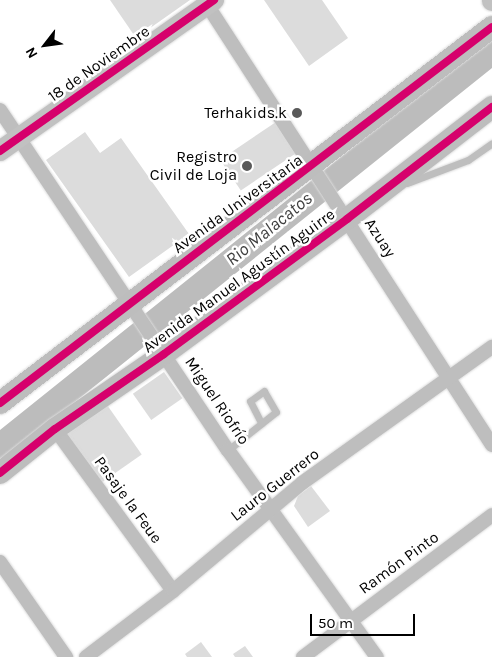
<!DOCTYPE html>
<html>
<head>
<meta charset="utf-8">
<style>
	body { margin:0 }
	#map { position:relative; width:492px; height:657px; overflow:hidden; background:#fff; font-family:Karla,sans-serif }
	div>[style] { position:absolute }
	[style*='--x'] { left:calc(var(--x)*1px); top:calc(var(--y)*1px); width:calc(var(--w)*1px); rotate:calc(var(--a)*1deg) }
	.river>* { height:25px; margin:-12.5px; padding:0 12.5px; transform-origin:12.5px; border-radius:12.5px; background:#bcbcbc }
	.building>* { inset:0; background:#dcdcdc; transform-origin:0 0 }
	.roads { filter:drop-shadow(0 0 1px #dbdbdb) drop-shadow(0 0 1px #dbdbdb) }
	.lane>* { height:7px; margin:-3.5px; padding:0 3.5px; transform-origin:3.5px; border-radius:3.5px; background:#bebebe }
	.street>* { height:14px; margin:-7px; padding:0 7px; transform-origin:7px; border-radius:7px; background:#bebebe }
	.secondary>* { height:20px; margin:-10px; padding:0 10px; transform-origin:10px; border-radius:10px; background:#c1c1c1 }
	.primary>* { height:22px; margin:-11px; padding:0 11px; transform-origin:11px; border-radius:11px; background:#bdbdbd }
	.cycleway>* { height:8px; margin:-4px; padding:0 4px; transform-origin:4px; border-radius:4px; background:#d6006c }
	.dots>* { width:14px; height:14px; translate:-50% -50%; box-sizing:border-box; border:2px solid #fff; border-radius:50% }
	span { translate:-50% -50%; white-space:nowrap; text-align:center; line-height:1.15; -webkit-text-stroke:5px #fff; paint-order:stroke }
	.street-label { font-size:16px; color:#000 }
	.poi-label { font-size:16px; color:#000 }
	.right { translate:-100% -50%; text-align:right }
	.water-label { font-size:18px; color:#404040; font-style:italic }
	.north { position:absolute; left:20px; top:20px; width:50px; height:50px; -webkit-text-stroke:4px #fff; paint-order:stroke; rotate:240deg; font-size:14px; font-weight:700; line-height:20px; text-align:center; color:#000 }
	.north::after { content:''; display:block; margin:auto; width:18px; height:22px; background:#000; clip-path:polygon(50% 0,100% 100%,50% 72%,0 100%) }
	.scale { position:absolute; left:310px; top:614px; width:105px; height:22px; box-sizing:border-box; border:2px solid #000; border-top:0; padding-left:6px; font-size:15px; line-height:18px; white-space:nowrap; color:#000; -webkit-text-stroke:4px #fff; paint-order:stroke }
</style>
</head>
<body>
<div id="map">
	<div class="river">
		<div style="--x:0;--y:445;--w:630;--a:-38.69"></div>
	</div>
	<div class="building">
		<div style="clip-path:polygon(110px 0,190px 0,136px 38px)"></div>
		<div style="clip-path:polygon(264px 0,322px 0,348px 38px,309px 66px)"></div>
		<div style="left:279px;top:120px;width:37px;height:71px;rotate:56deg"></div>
		<div style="clip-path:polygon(85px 132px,100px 153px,121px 138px,189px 234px,129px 277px,46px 160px)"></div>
		<div style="left:164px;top:372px;width:32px;height:38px;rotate:55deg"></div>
		<div style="left:105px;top:402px;width:64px;height:52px;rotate:55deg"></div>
		<div style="clip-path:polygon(311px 486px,330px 511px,308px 527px,294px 506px,298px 496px)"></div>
		<div style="clip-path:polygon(201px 642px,212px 657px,187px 657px,185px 654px)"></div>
		<div style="clip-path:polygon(245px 646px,253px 657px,235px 657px,233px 654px)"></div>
	</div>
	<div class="roads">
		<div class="lane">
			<div style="--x:407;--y:183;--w:65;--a:-20.7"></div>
			<div style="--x:468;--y:160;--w:29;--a:-35"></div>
			<div style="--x:228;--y:450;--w:61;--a:-38.4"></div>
			<div style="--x:276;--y:412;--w:24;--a:-120"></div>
			<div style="--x:264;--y:391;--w:17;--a:144"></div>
			<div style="--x:250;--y:401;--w:25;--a:63"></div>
		</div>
		<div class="street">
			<div style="--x:204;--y:0;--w:530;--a:57.09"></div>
			<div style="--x:0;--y:110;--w:409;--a:56.2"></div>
			<div style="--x:228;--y:450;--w:255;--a:54.3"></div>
			<div style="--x:55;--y:429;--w:200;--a:53.9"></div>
			<div style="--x:0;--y:562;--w:116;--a:55.2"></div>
			<div style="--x:86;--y:657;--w:109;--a:-37.2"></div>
			<div style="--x:173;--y:591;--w:168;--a:-39.9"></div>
			<div style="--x:302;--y:483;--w:234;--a:-35.6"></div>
			<div style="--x:303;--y:657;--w:236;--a:-36.9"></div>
		</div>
		<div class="secondary">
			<div style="--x:492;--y:0;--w:1;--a:90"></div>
			<div style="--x:0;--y:151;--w:262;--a:-35.2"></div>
		</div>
		<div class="primary">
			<div style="--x:0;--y:403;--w:619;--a:-37.39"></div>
			<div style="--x:0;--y:473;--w:70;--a:-38.7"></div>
			<div style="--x:55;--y:429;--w:132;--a:-34.5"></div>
			<div style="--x:164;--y:354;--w:227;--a:-36.4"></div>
			<div style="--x:347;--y:219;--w:183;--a:-37.7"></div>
		</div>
	</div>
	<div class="cycleway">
		<div style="--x:0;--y:151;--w:262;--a:-35.2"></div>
		<div style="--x:0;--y:403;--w:619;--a:-37.39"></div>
		<div style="--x:0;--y:473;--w:70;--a:-38.7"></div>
		<div style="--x:55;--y:429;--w:132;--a:-34.5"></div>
		<div style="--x:164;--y:354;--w:227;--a:-36.4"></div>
		<div style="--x:347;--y:219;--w:183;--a:-37.7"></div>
	</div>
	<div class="dots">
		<div style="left:297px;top:113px;background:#595959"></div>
		<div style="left:247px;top:166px;background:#595959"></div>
	</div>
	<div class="street-label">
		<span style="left:99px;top:64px;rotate:-35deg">18 de Noviembre</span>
		<span style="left:238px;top:204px;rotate:-36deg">Avenida Universitaria</span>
		<span style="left:380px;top:238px;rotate:57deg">Azuay</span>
		<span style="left:239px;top:281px;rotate:-36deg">Avenida Manuel Agustín Aguirre</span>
		<span style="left:217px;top:401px;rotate:56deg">Miguel Riofrío</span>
		<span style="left:275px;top:485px;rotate:-38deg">Lauro Guerrero</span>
		<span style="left:128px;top:500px;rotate:54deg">Pasaje la Feue</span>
		<span style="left:399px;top:563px;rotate:-36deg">Ramón Pinto</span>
	</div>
	<div class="poi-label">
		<span class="right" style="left:287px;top:113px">Terhakids.k</span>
		<span class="right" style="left:237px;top:166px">Registro<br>Civil de Loja</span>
	</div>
	<div class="water-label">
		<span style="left:269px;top:229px;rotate:-39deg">Rio Malacatos</span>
	</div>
	<div class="north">N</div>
	<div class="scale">50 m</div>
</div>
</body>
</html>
